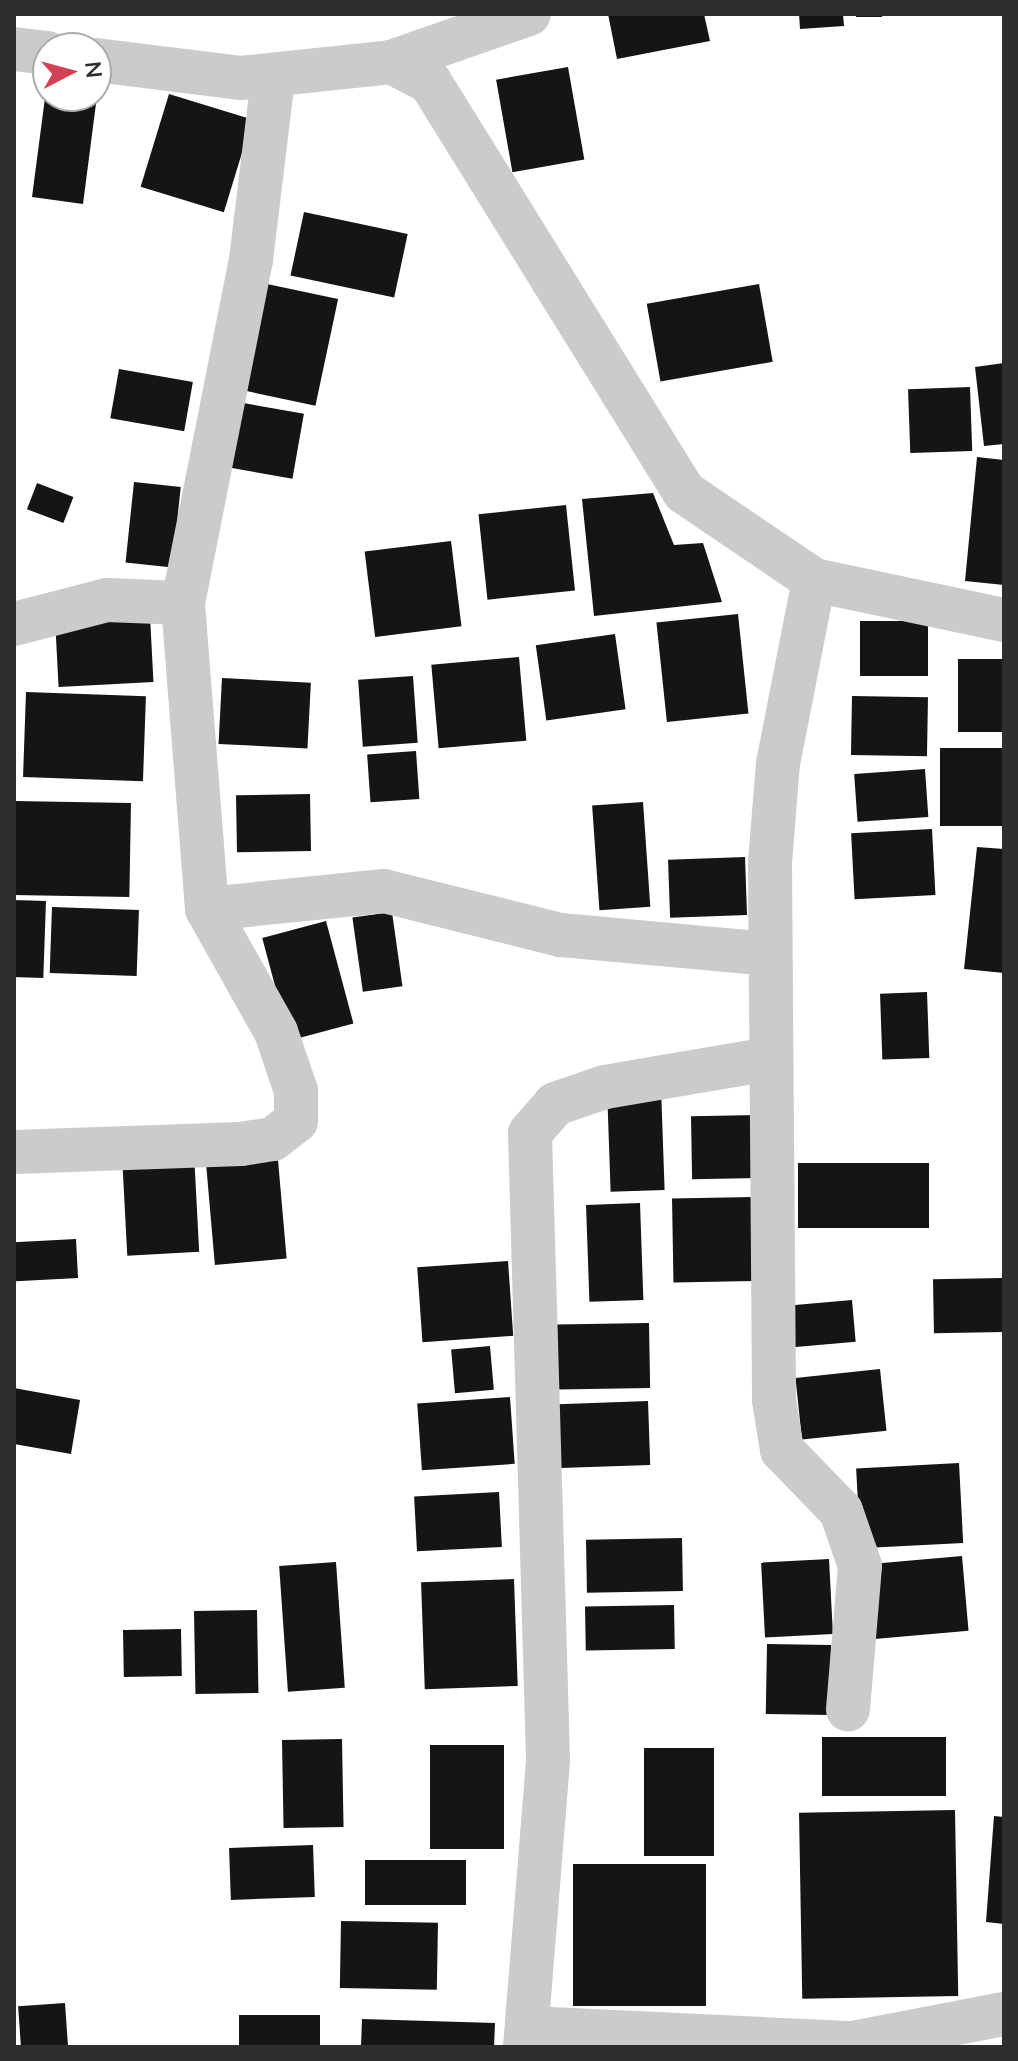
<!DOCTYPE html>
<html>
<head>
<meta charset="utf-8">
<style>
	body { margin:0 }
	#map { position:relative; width:1018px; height:2061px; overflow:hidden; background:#fff; font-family:Mulish,sans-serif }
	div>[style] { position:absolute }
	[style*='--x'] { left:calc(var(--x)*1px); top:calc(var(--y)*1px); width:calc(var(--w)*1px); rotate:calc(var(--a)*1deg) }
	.building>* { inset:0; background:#151515; transform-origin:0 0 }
	.street>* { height:44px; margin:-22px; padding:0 22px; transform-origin:22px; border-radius:22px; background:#cbcbcb }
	span { translate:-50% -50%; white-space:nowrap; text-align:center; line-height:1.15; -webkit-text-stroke:8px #fff; paint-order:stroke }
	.frame { position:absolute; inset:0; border:16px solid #2e2e2e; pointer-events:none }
	.north { position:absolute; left:32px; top:32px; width:80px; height:80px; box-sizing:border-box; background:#fff; border:2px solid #ababab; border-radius:50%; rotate:84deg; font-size:22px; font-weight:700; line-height:32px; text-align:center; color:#2e2e2e }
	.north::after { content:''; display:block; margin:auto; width:28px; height:36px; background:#d44154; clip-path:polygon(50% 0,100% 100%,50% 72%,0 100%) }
</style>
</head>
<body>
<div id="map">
	<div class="building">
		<div style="clip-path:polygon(608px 14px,704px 14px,710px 41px,617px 59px)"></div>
		<div style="clip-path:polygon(799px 14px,843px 14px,844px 26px,800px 29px)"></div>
		<div style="left:856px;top:14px;width:26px;height:3px"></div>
		<div style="left:568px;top:67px;width:94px;height:73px;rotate:80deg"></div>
		<div style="clip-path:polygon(46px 90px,48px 96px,97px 96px,83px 204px,32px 197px)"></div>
		<div style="left:169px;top:94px;width:87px;height:97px;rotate:17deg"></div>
		<div style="left:304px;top:212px;width:106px;height:65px;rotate:12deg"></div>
		<div style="left:253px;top:281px;width:87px;height:109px;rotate:12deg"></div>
		<div style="left:759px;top:284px;width:79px;height:114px;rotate:80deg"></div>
		<div style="clip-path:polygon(1004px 363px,1004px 444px,984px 446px,975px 367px)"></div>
		<div style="left:119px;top:369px;width:75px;height:50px;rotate:10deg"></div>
		<div style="left:970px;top:387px;width:64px;height:62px;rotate:88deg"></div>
		<div style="left:232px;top:401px;width:73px;height:66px;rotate:10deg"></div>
		<div style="clip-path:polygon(977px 457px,1004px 460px,1004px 585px,965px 581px)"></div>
		<div style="left:134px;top:482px;width:47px;height:81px;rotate:6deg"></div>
		<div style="left:37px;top:483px;width:39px;height:28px;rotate:21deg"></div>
		<div style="clip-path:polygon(653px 493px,674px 545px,703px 543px,722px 602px,594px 616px,582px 499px)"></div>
		<div style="left:566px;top:505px;width:86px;height:88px;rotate:84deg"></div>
		<div style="left:451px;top:541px;width:86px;height:87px;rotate:83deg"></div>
		<div style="left:738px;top:614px;width:100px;height:82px;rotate:84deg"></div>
		<div style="left:150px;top:616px;width:66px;height:95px;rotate:87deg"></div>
		<div style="left:860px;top:621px;width:68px;height:55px"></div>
		<div style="left:615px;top:634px;width:76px;height:80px;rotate:82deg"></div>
		<div style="left:519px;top:657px;width:84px;height:88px;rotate:85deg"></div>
		<div style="left:1004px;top:659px;width:73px;height:46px;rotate:90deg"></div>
		<div style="left:413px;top:676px;width:67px;height:55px;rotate:86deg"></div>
		<div style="left:222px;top:678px;width:89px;height:66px;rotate:3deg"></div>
		<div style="left:26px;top:692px;width:120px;height:85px;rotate:2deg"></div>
		<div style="left:852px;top:696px;width:76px;height:59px;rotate:1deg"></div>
		<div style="left:1004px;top:748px;width:78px;height:64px;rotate:90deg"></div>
		<div style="left:416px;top:751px;width:48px;height:49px;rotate:86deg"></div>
		<div style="left:925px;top:769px;width:48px;height:71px;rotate:86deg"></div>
		<div style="left:310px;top:794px;width:57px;height:74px;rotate:89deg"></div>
		<div style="left:14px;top:801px;width:117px;height:94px;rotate:1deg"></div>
		<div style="left:643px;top:802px;width:105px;height:51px;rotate:86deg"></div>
		<div style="left:932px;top:829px;width:66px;height:81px;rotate:87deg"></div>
		<div style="clip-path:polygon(977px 847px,1004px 849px,1004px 973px,964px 969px)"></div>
		<div style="left:745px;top:857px;width:58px;height:77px;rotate:88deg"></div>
		<div style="left:14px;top:900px;width:32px;height:77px;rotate:2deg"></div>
		<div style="left:52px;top:907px;width:87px;height:66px;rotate:2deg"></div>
		<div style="left:392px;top:912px;width:75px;height:40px;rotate:82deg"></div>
		<div style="left:326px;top:921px;width:106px;height:66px;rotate:75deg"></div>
		<div style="left:927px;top:992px;width:66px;height:47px;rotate:88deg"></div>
		<div style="left:661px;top:1087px;width:103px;height:54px;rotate:88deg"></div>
		<div style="left:758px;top:1115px;width:63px;height:67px;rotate:89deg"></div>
		<div style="left:194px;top:1153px;width:99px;height:72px;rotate:87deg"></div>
		<div style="left:278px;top:1160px;width:99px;height:72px;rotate:85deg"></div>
		<div style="left:798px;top:1163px;width:131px;height:65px"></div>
		<div style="left:753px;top:1197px;width:84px;height:81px;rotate:89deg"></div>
		<div style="left:640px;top:1203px;width:97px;height:54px;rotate:88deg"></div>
		<div style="left:76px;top:1239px;width:39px;height:62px;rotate:87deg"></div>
		<div style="left:508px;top:1261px;width:75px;height:91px;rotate:86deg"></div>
		<div style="left:1003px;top:1278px;width:54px;height:70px;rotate:89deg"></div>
		<div style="left:852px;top:1300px;width:42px;height:63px;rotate:85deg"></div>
		<div style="left:649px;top:1323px;width:65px;height:92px;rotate:89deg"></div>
		<div style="left:490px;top:1346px;width:44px;height:39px;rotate:85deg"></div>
		<div style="left:880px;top:1369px;width:62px;height:85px;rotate:84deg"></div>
		<div style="clip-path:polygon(14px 1388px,80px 1400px,71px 1454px,14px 1444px)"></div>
		<div style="left:510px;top:1397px;width:67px;height:93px;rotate:86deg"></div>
		<div style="left:648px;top:1401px;width:64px;height:90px;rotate:88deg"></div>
		<div style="left:959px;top:1463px;width:80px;height:103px;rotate:87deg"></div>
		<div style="left:499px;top:1492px;width:55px;height:85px;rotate:87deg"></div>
		<div style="left:682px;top:1538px;width:53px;height:96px;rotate:89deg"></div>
		<div style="left:962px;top:1556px;width:75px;height:100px;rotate:85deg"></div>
		<div style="left:829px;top:1559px;width:75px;height:68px;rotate:87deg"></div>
		<div style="left:336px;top:1562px;width:126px;height:57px;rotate:86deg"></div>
		<div style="left:514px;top:1579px;width:107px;height:93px;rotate:88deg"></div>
		<div style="left:674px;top:1605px;width:44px;height:89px;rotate:89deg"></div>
		<div style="left:257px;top:1610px;width:83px;height:63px;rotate:89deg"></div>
		<div style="left:181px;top:1629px;width:47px;height:58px;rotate:89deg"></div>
		<div style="left:767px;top:1644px;width:64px;height:70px;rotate:1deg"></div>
		<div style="left:822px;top:1737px;width:124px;height:59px"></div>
		<div style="left:342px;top:1739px;width:88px;height:60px;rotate:89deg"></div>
		<div style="left:430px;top:1745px;width:74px;height:104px"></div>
		<div style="left:714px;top:1748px;width:108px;height:70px;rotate:90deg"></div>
		<div style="left:955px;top:1810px;width:186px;height:156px;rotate:89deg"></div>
		<div style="clip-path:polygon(994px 1816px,1004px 1817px,1004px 1924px,986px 1922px)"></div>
		<div style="left:313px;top:1845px;width:52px;height:84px;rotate:88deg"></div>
		<div style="left:365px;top:1860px;width:101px;height:45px"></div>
		<div style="left:706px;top:1864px;width:142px;height:133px;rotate:90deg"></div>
		<div style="left:341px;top:1921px;width:97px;height:67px;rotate:1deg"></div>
		<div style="left:65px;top:2003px;width:44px;height:47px;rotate:86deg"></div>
		<div style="left:239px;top:2015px;width:81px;height:32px"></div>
		<div style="clip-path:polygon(362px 2019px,495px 2023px,494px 2047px,361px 2047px)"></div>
	</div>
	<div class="street">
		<div style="--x:14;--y:49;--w:34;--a:7"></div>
		<div style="--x:96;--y:60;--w:145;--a:7.1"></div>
		<div style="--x:240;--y:78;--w:152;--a:-6"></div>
		<div style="--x:391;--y:62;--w:44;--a:27.1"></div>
		<div style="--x:430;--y:82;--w:482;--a:58.2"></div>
		<div style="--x:684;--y:492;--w:157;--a:34.1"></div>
		<div style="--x:814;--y:580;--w:194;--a:11.9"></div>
		<div style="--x:391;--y:62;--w:146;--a:-19.2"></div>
		<div style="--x:814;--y:580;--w:187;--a:101.1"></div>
		<div style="--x:778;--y:763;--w:99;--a:94.6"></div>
		<div style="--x:770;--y:862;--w:538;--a:89.57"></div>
		<div style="--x:774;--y:1400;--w:51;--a:80.9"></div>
		<div style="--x:782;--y:1450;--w:85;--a:46"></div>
		<div style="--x:841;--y:1511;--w:58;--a:70.9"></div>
		<div style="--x:860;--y:1566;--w:144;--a:94.8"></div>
		<div style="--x:14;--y:624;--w:96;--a:-14.5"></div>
		<div style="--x:107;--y:600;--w:76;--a:2.3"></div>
		<div style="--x:207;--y:909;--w:178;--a:-5.8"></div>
		<div style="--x:384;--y:891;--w:182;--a:14"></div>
		<div style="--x:561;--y:935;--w:209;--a:5.2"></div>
		<div style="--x:14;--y:1152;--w:227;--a:-2"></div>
		<div style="--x:241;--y:1144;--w:32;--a:-9"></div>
		<div style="--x:273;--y:1139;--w:29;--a:-38"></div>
		<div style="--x:296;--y:1121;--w:30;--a:-90"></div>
		<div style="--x:296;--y:1091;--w:62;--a:-108.7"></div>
		<div style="--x:276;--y:1032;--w:141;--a:-119.3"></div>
		<div style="--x:207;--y:909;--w:307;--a:-94.5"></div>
		<div style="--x:183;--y:603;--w:350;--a:-78.8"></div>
		<div style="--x:251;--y:260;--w:184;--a:-83.1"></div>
		<div style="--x:529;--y:2028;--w:323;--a:2.7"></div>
		<div style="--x:852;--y:2043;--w:155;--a:-10.8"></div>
		<div style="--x:525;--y:2047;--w:289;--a:-85.4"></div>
		<div style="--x:548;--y:1759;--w:626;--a:-91.65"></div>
		<div style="--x:530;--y:1133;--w:38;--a:-49"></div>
		<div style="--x:555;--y:1104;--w:53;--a:-18.8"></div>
		<div style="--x:605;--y:1087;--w:165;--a:-9.7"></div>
	</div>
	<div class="frame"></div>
	<div class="north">N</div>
</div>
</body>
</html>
